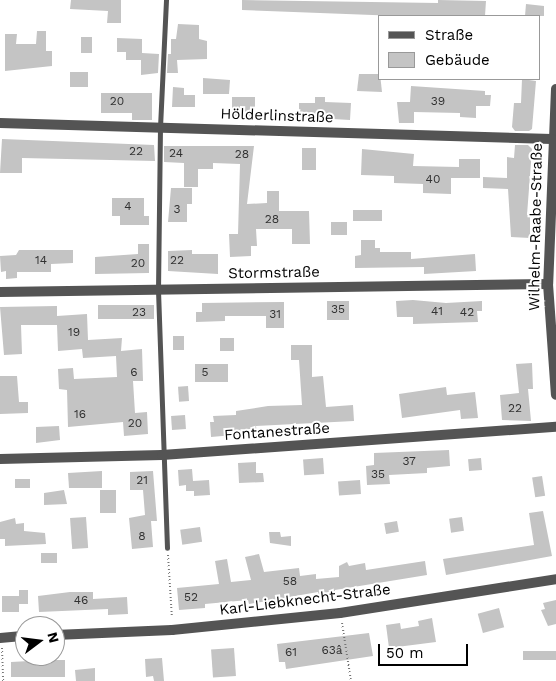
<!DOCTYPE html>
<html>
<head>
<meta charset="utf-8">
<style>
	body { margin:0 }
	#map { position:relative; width:556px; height:681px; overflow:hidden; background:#fff; font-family:"Work Sans",sans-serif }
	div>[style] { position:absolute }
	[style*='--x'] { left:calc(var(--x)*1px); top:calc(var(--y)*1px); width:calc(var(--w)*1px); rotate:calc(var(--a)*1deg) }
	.building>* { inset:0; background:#c4c4c4; transform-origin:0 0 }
	.path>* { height:2px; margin-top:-1px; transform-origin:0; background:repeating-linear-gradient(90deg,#767676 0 1px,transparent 0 3.5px) }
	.service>* { height:5px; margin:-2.5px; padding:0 2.5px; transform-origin:2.5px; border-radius:2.5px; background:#545454 }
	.minor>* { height:10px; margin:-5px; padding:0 5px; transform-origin:5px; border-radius:5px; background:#545454 }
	span { translate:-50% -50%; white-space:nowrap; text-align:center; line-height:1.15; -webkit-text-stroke:4px #fff; paint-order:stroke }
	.number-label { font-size:12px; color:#313131 }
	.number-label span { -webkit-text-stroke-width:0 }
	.street-label { font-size:15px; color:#000 }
	.legend { position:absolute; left:378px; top:15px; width:162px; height:65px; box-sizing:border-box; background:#fff; border:1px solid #999; margin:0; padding:6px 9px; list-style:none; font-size:15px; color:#000 }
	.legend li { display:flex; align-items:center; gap:10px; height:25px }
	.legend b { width:25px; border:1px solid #999 }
	.north { position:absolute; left:15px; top:616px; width:50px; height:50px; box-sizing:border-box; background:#fff; border:1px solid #999; border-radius:50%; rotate:75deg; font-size:14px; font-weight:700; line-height:20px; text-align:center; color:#000 }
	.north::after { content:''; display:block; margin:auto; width:18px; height:22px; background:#000; clip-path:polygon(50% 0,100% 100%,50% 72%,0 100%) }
	.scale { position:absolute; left:378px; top:644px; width:90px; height:22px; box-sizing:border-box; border:2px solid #000; border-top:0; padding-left:6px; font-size:15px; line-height:18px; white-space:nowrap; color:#000; -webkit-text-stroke:4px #fff; paint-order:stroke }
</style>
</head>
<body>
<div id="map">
	<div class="building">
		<div style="clip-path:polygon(71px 0,121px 0,121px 23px,107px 23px,108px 11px,70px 9px)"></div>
		<div style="clip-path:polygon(242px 0,438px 3px,438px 0,486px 1px,485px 16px,399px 16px,242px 10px)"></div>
		<div style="clip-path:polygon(526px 4px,544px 6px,544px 16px,525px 16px)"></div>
		<div style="clip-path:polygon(178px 24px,199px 25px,199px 39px,207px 41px,207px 59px,177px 60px,178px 73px,167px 73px,168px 54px,171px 54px,171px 39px,176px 39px)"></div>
		<div style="clip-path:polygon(37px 31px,46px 31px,46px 51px,52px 51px,52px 66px,5px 71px,5px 34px,17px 34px,16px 44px,36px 44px)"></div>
		<div style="left:81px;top:37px;width:11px;height:16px"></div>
		<div style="clip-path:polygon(117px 38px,142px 39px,142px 53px,159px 54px,158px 73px,141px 75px,141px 60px,126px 60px,126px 52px,117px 52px)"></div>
		<div style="left:88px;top:72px;width:15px;height:18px;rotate:90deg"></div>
		<div style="clip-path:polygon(359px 74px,380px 74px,382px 92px,357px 91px)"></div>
		<div style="clip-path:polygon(203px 78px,230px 80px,229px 94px,203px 94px)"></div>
		<div style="clip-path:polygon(522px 79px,536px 81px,532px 129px,529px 131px,515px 131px,512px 127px,514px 103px,521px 103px)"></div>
		<div style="clip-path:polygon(411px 86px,485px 91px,485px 95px,491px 95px,490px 106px,476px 106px,476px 118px,460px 117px,460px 113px,414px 112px,414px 123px,399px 123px,397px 102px,410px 102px)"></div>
		<div style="clip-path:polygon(173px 87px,184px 88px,184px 95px,195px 95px,195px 107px,172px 107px)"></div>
		<div style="clip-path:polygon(101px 93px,152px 93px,152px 120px,132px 120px,132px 113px,101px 113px)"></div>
		<div style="left:232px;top:97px;width:23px;height:19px"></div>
		<div style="clip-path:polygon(315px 97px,325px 97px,325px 102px,351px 103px,350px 120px,299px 117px,299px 103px,315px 103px)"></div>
		<div style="clip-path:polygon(2px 139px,154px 145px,155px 161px,22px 158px,22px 173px,0 173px)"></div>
		<div style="clip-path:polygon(515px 145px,528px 145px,532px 149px,527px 215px,530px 215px,530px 238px,511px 237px,508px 189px,483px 188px,483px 177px,507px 178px,507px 157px,514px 158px)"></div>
		<div style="clip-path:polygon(164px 146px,254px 146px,247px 204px,267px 203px,267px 191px,279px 191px,279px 211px,309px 211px,310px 244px,292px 244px,292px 229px,256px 229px,257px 246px,251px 246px,251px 256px,230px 257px,229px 234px,238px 234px,240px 164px,213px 163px,213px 169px,198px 169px,198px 187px,184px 187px,184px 163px,164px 162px)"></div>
		<div style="left:302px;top:148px;width:14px;height:22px"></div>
		<div style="clip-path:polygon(362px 149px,414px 154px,413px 166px,459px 167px,459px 159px,480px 159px,480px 178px,451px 178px,451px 194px,423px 193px,423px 184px,394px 183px,394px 176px,361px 175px)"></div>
		<div style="clip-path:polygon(171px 188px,192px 188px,192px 204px,187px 204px,187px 222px,168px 222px)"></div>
		<div style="left:112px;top:198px;width:32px;height:18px"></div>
		<div style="left:353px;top:210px;width:29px;height:11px"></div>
		<div style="left:120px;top:216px;width:29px;height:9px"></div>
		<div style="left:331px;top:222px;width:16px;height:13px"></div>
		<div style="clip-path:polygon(361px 240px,375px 240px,375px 248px,380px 248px,380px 252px,411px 252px,411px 259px,475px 254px,476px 271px,424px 274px,424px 267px,355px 268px,355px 256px,361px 255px)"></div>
		<div style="clip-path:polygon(138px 244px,149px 244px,149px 273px,95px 274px,95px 257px,138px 254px)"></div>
		<div style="clip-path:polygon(19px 250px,73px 250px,73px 263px,51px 264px,51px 272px,17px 272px,17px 278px,6px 279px,6px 271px,1px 272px,0 256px,16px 255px)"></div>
		<div style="clip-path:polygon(192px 250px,192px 254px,218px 254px,218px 274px,168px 271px,168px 251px)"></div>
		<div style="clip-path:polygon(413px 300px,446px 303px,482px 301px,482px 311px,477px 311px,478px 322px,413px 324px,413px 317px,397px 317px,396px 301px)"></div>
		<div style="left:327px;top:301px;width:22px;height:19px"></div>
		<div style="clip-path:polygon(284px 302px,284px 328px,266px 328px,266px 316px,225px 316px,225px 321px,196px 322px,196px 312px,202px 312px,202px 303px)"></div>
		<div style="left:98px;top:305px;width:56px;height:14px"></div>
		<div style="clip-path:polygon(57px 306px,57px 316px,87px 314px,88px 340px,122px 338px,121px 351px,142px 349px,143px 381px,133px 381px,135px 413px,147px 412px,148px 434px,124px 436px,123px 422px,68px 427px,67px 390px,59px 389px,58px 369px,73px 368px,74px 379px,117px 377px,116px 356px,83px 358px,82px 349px,58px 351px,57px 325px,21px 325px,22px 354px,4px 355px,0 307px)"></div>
		<div style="left:173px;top:336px;width:11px;height:14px"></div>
		<div style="left:220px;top:338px;width:14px;height:13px"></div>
		<div style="clip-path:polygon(291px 345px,312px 345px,312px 377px,323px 376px,326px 407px,353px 405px,354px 421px,256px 426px,257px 433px,211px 437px,210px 422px,214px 422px,213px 416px,236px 415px,236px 411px,268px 406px,302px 405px,299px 360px,291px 360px)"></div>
		<div style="clip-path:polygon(532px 363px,533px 389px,528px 389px,531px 421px,502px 420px,500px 395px,519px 393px,516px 364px)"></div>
		<div style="left:195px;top:364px;width:33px;height:18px"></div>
		<div style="clip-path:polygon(0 376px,17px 376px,19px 402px,28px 402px,28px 413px,0 414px)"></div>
		<div style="left:188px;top:386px;width:15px;height:10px;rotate:86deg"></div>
		<div style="clip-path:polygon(446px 387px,447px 395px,475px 392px,478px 418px,461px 419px,460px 410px,402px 418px,399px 394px)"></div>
		<div style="left:185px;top:415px;width:14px;height:14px;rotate:86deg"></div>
		<div style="clip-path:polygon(59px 426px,60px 440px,36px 443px,36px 427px)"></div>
		<div style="clip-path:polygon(449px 450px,450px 466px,427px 468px,427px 473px,389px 475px,390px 484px,367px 485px,366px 466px,374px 465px,374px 453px)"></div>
		<div style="left:323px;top:458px;width:16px;height:20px;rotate:86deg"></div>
		<div style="left:481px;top:458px;width:12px;height:13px;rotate:85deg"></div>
		<div style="clip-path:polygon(256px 462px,256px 473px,263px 473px,264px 482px,239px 483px,238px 463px)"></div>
		<div style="clip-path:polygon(192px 469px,193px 481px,209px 480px,210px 495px,194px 496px,194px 491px,186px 491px,186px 485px,179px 486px,178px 470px)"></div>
		<div style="clip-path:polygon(102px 471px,102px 488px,69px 488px,68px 473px)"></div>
		<div style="clip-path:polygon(153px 471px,157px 521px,151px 521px,153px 547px,132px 549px,129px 518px,145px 515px,143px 490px,130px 490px,130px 472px)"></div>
		<div style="left:542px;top:476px;width:20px;height:10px;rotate:81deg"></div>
		<div style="left:15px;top:479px;width:15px;height:9px"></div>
		<div style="left:360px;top:480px;width:14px;height:22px;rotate:86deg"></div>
		<div style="clip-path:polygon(64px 490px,67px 504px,44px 505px,44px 493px)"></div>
		<div style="left:100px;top:490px;width:16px;height:23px"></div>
		<div style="clip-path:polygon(543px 511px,552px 556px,446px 575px,443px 559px,534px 545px,529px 513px)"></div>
		<div style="left:86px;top:517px;width:31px;height:16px;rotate:86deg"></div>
		<div style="left:462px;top:517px;width:14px;height:13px;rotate:82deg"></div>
		<div style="clip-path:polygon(15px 518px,16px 524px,24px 523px,24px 531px,45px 533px,46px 544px,5px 546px,5px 539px,0 539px,0 522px)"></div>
		<div style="left:397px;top:521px;width:11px;height:13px;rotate:80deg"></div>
		<div style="left:200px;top:527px;width:15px;height:20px;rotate:82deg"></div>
		<div style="clip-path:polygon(269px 532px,280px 532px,281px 537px,291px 536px,291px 546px,270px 543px)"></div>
		<div style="left:41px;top:553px;width:16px;height:10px"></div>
		<div style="clip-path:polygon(259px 554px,264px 572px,299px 568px,300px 576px,316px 574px,316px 579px,339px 577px,339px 566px,347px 562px,349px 566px,365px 563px,366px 570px,425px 561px,427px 575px,335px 590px,335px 595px,319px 596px,318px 592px,249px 604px,248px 600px,205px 604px,205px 608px,179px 610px,177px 588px,219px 584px,215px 561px,227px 559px,231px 582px,251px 580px,245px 557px)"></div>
		<div style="left:28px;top:590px;width:14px;height:9px;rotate:90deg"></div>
		<div style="clip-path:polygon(70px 592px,93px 592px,93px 599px,127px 597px,128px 614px,108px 615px,108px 609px,39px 612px,38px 596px)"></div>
		<div style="left:2px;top:596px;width:17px;height:16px"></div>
		<div style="clip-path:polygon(556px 600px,556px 624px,548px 626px,541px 610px,545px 609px,543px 603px)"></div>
		<div style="left:499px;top:608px;width:20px;height:22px;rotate:75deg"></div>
		<div style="clip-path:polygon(432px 618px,436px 642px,389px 648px,386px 625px,400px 623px,401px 629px,419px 626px,418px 621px)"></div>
		<div style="clip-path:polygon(369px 633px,373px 656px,286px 669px,285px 662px,279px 662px,277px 644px)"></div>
		<div style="left:234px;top:648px;width:28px;height:23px;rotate:86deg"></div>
		<div style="left:556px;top:651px;width:9px;height:33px;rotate:90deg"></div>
		<div style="clip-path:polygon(162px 658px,164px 681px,154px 681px,153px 676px,146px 677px,145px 659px)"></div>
		<div style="clip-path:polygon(48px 660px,65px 660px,65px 677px,11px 677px,11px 662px)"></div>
		<div style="clip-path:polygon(95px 668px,95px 681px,76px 681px,75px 670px)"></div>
	</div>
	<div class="path">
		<div style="--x:168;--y:555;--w:63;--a:86.4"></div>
		<div style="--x:342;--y:623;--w:59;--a:81.2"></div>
		<div style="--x:2;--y:648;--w:33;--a:88"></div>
	</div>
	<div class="service">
		<div style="--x:166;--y:0;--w:127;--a:92.7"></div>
		<div style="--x:160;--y:127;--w:163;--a:90.7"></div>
		<div style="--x:158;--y:290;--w:258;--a:88"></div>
	</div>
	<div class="minor">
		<div style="--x:556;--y:89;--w:195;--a:92.3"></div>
		<div style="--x:548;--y:284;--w:111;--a:85.9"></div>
		<div style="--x:0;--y:123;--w:552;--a:1.66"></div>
		<div style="--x:0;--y:292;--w:548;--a:-0.84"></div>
		<div style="--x:0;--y:459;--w:162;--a:-1.4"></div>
		<div style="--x:162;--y:455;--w:395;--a:-4.1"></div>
		<div style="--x:55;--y:635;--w:117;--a:-2.4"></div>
		<div style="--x:172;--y:630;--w:169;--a:-5.8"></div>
		<div style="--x:340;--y:613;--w:219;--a:-8.9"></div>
		<div style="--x:0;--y:638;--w:25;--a:-5"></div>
	</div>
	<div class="number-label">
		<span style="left:117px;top:102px">20</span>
		<span style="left:438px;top:102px">39</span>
		<span style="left:136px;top:152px">22</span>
		<span style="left:176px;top:154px">24</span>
		<span style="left:242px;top:155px">28</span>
		<span style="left:433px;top:180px">40</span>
		<span style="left:128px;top:207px">4</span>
		<span style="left:177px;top:210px">3</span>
		<span style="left:272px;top:220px">28</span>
		<span style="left:41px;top:261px">14</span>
		<span style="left:177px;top:261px">22</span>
		<span style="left:138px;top:264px">20</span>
		<span style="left:338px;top:310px">35</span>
		<span style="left:437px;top:312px">41</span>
		<span style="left:139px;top:313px">23</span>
		<span style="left:467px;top:313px">42</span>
		<span style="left:275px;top:315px">31</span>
		<span style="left:74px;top:333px">19</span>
		<span style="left:134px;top:373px">6</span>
		<span style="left:205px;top:373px">5</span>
		<span style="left:515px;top:409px">22</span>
		<span style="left:80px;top:415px">16</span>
		<span style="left:135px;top:424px">20</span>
		<span style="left:409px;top:462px">37</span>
		<span style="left:378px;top:475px">35</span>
		<span style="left:142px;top:481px">21</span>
		<span style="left:142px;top:537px">8</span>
		<span style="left:290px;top:582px">58</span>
		<span style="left:191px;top:598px">52</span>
		<span style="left:81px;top:601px">46</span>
		<span style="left:332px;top:651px">63â</span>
		<span style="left:291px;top:653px">61</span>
	</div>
	<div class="street-label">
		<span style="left:277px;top:116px;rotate:2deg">Hölderlinstraße</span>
		<span style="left:536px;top:227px;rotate:-89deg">Wilhelm-Raabe-Straße</span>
		<span style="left:274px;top:273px;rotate:-1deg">Stormstraße</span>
		<span style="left:277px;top:432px;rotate:-4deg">Fontanestraße</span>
		<span style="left:305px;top:600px;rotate:-7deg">Karl-Liebknecht-Straße</span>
	</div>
	<ul class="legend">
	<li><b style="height:6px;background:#545454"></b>Straße</li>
	<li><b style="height:14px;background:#c4c4c4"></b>Gebäude</li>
	</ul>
	<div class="north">N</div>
	<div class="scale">50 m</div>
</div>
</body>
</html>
